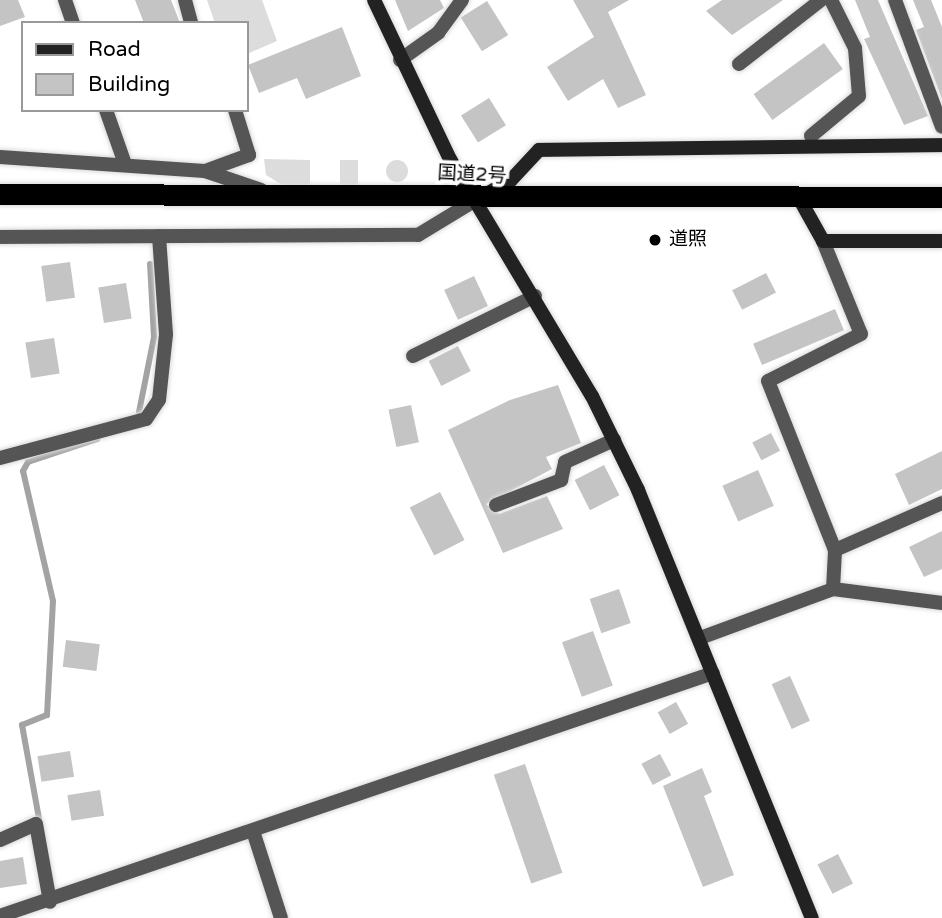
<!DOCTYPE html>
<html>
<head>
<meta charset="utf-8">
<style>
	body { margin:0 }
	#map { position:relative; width:942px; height:918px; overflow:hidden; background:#fff; font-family:"Varela Round","Noto Sans JP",sans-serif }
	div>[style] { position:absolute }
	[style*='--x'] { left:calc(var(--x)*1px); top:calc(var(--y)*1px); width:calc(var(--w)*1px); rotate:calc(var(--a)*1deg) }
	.green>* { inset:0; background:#dcdcdc; transform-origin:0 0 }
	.round { border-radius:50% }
	.stream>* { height:6px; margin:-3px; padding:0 3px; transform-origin:3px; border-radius:3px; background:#a3a3a3 }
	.building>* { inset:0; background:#c4c4c4; transform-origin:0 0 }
	.roads { filter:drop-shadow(0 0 2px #dbdbdb) drop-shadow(0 0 2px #dbdbdb) }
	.street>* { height:14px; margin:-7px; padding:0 7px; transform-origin:7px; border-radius:7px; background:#555 }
	.secondary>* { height:14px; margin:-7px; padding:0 7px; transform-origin:7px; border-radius:7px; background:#222 }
	.highway>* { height:21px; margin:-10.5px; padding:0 10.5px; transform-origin:10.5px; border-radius:10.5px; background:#000 }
	.dots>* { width:19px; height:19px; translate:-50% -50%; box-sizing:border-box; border:4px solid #fff; border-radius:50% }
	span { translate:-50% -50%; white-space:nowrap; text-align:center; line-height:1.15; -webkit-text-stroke:7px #fff; paint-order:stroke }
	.street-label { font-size:19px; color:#000 }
	.poi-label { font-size:19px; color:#000 }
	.left { translate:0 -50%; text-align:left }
	.legend { position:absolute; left:21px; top:21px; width:228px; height:91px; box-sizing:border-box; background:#fff; border:2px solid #999; margin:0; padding:9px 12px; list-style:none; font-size:21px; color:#000 }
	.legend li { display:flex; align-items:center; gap:14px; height:35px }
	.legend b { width:35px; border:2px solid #999 }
</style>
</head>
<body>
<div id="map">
	<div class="green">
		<div style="clip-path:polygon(207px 0,262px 0,277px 41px,247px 54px,247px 23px,215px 23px)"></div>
		<div style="clip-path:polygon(264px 159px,310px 160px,310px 186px,284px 186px,266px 175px)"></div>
		<div class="round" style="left:386px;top:160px;width:22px;height:22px"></div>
		<div style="left:340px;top:160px;width:18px;height:25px"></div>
	</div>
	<div class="stream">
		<div style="--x:139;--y:412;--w:76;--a:-78.7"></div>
		<div style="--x:154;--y:337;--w:73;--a:-93.1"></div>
		<div style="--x:40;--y:824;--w:101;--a:-100.3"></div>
		<div style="--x:22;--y:725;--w:27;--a:-22"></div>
		<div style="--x:47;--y:715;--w:114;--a:-87"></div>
		<div style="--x:53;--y:601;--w:133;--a:-103"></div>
		<div style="--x:23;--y:471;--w:10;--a:-61"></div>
		<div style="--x:28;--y:462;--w:73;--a:-18.4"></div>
	</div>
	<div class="building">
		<div style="clip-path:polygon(0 0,18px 0,25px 17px,0 26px)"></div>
		<div style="clip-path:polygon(135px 0,171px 0,180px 23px,144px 23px)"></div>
		<div style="clip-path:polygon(395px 0,440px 0,444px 8px,408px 31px)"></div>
		<div style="clip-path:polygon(573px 0,629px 0,608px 12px,646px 95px,618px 108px,603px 79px,568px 101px,547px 67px,594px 37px)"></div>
		<div style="clip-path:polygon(722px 0,783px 0,732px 35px,706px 11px)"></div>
		<div style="clip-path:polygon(855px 0,878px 0,928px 116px,904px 125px,864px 39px,870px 37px)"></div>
		<div style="clip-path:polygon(913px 0,931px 0,942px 27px,942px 99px,916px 30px,924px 27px)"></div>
		<div style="left:487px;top:1px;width:40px;height:31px;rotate:58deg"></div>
		<div style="clip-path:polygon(342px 27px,361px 76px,306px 99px,297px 78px,259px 93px,248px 65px)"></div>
		<div style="left:824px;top:43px;width:32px;height:87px;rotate:54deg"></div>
		<div style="left:489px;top:98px;width:32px;height:33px;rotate:58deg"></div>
		<div style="left:70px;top:262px;width:36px;height:29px;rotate:82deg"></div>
		<div style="left:766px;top:273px;width:22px;height:38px;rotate:63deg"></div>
		<div style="left:474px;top:276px;width:33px;height:33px;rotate:65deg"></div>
		<div style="left:126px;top:283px;width:36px;height:28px;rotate:81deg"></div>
		<div style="left:835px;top:309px;width:23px;height:89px;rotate:67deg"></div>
		<div style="left:54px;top:338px;width:36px;height:29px;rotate:81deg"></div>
		<div style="left:458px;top:346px;width:28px;height:33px;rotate:63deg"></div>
		<div style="clip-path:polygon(558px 385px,581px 443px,546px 457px,552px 469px,486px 504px,499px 514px,547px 496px,563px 529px,503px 553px,448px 430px,510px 400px)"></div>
		<div style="left:411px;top:405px;width:38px;height:23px;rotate:78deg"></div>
		<div style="left:771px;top:433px;width:20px;height:21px;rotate:63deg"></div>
		<div style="clip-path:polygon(942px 451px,942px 489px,909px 505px,895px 474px)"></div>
		<div style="left:604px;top:465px;width:34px;height:33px;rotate:63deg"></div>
		<div style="left:758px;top:470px;width:39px;height:39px;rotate:66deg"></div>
		<div style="left:440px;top:492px;width:54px;height:34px;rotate:63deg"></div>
		<div style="clip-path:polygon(942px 531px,942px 569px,924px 577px,909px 547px)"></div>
		<div style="left:619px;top:589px;width:36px;height:31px;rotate:71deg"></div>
		<div style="left:593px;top:631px;width:58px;height:33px;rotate:70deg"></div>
		<div style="left:66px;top:640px;width:34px;height:27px;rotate:7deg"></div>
		<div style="left:790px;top:676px;width:49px;height:20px;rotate:66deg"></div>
		<div style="left:676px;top:702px;width:25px;height:21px;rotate:61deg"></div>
		<div style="left:70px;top:751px;width:26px;height:33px;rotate:81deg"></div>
		<div style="left:660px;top:754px;width:24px;height:21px;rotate:62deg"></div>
		<div style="left:525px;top:764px;width:115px;height:33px;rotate:71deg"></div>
		<div style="clip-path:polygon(702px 768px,712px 792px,704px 796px,734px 875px,703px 887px,663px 786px)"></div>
		<div style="left:100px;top:790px;width:26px;height:33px;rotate:81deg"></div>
		<div style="left:838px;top:854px;width:33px;height:23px;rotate:63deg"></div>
		<div style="clip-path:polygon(23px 857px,27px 884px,0 888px,0 861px)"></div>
	</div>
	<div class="roads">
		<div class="street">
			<div style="--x:65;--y:0;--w:24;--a:71"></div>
			<div style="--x:185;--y:0;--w:24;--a:75"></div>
			<div style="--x:895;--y:0;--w:135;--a:69.7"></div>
			<div style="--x:400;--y:60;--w:47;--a:-35.4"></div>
			<div style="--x:438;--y:33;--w:41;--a:-54"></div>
			<div style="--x:739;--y:64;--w:104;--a:-38"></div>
			<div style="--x:106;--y:110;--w:57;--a:70.6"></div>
			<div style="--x:811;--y:136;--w:62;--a:-39.8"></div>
			<div style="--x:859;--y:96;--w:48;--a:-94.8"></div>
			<div style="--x:855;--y:48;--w:54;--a:-116.6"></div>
			<div style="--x:0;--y:157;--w:205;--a:3.9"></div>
			<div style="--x:205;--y:171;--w:59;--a:18.7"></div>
			<div style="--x:205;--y:171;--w:47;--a:-20"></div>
			<div style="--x:249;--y:155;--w:47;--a:-107.3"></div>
			<div style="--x:0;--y:237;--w:418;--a:-0.3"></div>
			<div style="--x:418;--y:235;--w:66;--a:-31.3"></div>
			<div style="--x:823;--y:241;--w:100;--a:67.8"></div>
			<div style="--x:861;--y:334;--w:104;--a:153.2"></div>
			<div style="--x:768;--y:381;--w:182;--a:68.4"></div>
			<div style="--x:413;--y:356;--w:136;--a:-26.2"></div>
			<div style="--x:0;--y:458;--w:151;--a:-15"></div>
			<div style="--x:146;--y:419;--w:23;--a:-56"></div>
			<div style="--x:159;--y:400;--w:66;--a:-83.9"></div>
			<div style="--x:166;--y:334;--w:98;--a:-94.1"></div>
			<div style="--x:496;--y:505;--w:70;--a:-21"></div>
			<div style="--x:561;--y:480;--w:18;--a:-77"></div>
			<div style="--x:565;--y:462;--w:54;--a:-24.2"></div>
			<div style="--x:833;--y:589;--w:39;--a:-87"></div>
			<div style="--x:835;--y:550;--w:117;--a:-23.7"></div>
			<div style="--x:700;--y:638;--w:142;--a:-20.2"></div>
			<div style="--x:833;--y:589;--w:110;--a:7.3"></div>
			<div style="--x:254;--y:834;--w:88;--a:72.2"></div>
			<div style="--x:0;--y:840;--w:39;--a:-24"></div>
			<div style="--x:36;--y:824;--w:79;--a:79.8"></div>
			<div style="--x:0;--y:916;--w:753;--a:-18.82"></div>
		</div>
		<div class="secondary">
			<div style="--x:374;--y:0;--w:176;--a:64.5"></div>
			<div style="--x:450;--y:159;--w:276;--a:59.1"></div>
			<div style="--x:592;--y:396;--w:105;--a:63.9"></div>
			<div style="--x:638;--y:490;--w:462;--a:67.9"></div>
			<div style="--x:488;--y:193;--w:26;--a:-29"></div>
			<div style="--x:511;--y:180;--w:41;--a:-47"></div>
			<div style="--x:539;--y:150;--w:403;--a:-0.7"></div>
			<div style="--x:799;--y:198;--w:49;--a:60.8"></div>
			<div style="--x:823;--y:241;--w:119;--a:0"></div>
		</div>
		<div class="highway">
			<div style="--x:0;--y:194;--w:942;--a:0.18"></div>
		</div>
	</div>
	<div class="dots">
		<div style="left:655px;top:240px;background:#000"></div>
	</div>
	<div class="street-label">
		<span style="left:472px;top:175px;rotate:3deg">国道2号</span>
	</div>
	<div class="poi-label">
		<span class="left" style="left:669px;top:240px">道照</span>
	</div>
	<ul class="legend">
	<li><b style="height:9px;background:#222"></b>Road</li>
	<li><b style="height:19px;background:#c4c4c4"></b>Building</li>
	</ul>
</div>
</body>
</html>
